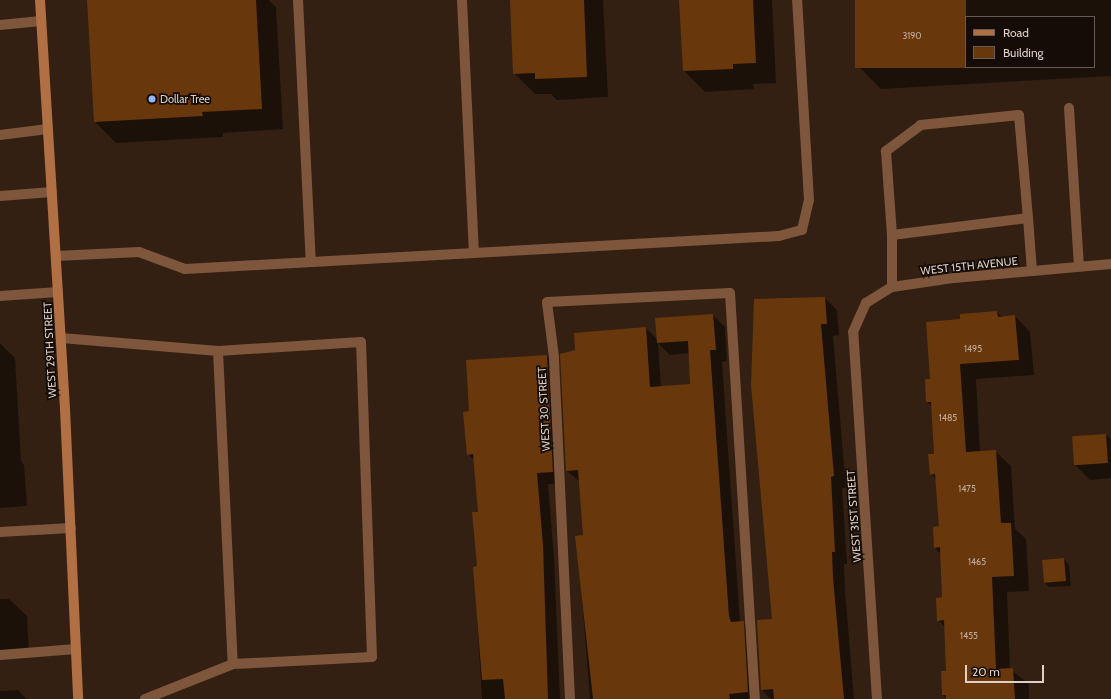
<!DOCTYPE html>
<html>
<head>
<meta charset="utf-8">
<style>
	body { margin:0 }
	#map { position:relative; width:1111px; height:699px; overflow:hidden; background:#342012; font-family:Cabin,sans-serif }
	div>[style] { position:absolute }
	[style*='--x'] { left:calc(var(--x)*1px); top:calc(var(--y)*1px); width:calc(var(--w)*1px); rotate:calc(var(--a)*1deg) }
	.shadow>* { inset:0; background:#0007 }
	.building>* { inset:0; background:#69370c; transform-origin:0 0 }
	.lane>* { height:10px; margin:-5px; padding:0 5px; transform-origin:5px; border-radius:5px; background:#7e563b }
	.street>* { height:10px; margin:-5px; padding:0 5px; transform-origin:5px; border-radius:5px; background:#7e563b }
	.secondary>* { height:10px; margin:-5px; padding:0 5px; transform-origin:5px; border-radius:5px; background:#b07043 }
	.dots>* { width:11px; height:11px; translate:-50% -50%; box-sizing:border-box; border:2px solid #150c07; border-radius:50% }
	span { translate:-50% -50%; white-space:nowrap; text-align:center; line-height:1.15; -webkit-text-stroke:3.5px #150c07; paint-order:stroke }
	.number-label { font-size:9px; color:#c1aa98 }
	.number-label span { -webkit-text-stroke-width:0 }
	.poi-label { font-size:11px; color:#ded0c7 }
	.left { translate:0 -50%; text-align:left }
	.street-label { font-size:11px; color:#ded0c7 }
	.legend { position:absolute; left:965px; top:16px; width:130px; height:52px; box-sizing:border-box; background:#150c07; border:1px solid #655a54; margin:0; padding:5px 7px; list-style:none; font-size:12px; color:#ded0c7 }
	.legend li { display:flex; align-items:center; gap:8px; height:20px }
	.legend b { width:20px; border:1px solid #655a54 }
	.scale { position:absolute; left:965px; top:665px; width:79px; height:18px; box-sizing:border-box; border:2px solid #ded0c7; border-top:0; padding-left:5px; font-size:12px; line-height:14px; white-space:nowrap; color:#ded0c7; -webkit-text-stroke:3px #150c07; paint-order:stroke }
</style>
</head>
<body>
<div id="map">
	<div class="shadow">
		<div style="clip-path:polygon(88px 0,269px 0,276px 7px,283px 129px,223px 133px,223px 137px,116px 143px,95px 122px)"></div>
		<div style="clip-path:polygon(511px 0,603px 0,608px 97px,557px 100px,551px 94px,535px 94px,514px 73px)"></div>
		<div style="clip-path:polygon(680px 0,772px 0,776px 83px,753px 84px,754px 89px,705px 92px,684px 71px)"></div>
		<div style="clip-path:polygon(evenodd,856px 0,1111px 0,1111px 76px,881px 89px,860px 68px,856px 0,966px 17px,1094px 17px,1094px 67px,966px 67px,966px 17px)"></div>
		<div style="clip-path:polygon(825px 298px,837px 310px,839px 335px,833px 336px,846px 488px,842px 488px,847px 564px,844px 564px,845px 590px,854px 699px,771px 699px,762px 690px,758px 621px,773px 620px)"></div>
		<div style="clip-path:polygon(997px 312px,1002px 317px,1015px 316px,1030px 332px,1034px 375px,976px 379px,980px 452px,995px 451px,1011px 466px,1015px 529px,1026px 539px,1029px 591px,1007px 592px,1010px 669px,1029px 684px,1029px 699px,947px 699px,943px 695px,947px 672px,945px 627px,938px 620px,943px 598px,941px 554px,935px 548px,940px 527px,937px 480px,931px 474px,935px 455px,933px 407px,927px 402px,931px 380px,961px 320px)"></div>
		<div style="clip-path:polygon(evenodd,713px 315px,725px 327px,727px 361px,722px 362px,740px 622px,743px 622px,755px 634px,759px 699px,590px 699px,577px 537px,584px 536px,580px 482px,567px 471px,646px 328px,658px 340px,713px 315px,658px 343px,670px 355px,689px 353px,691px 385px,661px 387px,658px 343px)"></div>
		<div style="clip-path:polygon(0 343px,15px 358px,21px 461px,24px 465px,27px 506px,0 508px)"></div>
		<div style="clip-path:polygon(547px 356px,559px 368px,564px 483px,548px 484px,554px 558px,560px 699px,482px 699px,474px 568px,478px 567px,479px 513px,475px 461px,468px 454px,470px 412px)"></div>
		<div style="clip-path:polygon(1106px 435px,1111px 439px,1111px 478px,1090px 480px,1075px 465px)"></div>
		<div style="clip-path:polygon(1064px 559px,1069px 565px,1071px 586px,1049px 587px,1044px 582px)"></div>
		<div style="clip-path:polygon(0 599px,9px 599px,27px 616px,29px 654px,0 656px)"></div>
		<div style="clip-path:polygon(18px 690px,26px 699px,0 699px,0 691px)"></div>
	</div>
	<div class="building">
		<div style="clip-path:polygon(87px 0,256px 0,262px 109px,202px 112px,203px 116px,94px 122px)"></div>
		<div style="clip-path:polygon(510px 0,584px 0,587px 77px,535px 79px,535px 73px,513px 74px)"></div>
		<div style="clip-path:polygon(679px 0,753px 0,756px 63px,733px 64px,733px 69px,683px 71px)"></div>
		<div style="left:855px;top:0;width:111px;height:68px"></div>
		<div style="clip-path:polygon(825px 297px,827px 324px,821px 324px,834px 476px,831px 477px,835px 552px,832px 552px,833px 578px,844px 699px,774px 699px,773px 689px,761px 690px,757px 620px,772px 619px,751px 385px,754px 299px)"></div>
		<div style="clip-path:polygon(997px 311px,998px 317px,1015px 315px,1019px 360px,960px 364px,966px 452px,996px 450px,1001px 523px,1011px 523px,1014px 576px,992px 577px,996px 669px,1013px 668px,1015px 699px,946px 699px,946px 695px,942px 695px,941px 671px,946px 671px,944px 620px,937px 621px,936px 598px,942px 597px,940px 547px,934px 548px,933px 527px,939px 526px,935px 474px,930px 475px,928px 454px,934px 454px,931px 402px,926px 402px,925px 379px,930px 379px,926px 322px,960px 319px,960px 314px)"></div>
		<div style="clip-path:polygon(713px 314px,716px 350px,710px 350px,729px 616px,731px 622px,744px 621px,748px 692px,729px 694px,730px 699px,593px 699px,575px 536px,583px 535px,578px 470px,566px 471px,560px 354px,575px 350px,574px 333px,646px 327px,650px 387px,690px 384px,688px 341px,657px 343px,655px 318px)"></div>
		<div style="clip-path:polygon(547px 355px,553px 472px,537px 473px,543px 545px,548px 699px,505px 699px,503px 679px,482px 680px,473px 567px,477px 566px,472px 512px,478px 512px,473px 454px,467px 455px,463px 412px,469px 411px,466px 360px)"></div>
		<div style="left:1106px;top:434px;width:29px;height:34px;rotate:86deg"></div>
		<div style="left:1064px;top:558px;width:23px;height:22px;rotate:85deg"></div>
	</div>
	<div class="lane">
		<div style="--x:298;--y:0;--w:262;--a:87.2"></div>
		<div style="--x:462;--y:0;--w:253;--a:87.3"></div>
		<div style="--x:0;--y:25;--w:41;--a:-5.6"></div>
		<div style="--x:1069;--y:108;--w:158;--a:86.4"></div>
		<div style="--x:0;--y:135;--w:48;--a:-7.1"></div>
		<div style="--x:0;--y:196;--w:52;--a:-4.4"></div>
		<div style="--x:1028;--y:218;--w:53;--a:85.7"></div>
		<div style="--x:892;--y:235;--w:137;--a:-7.1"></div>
		<div style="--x:1028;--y:218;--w:103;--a:-95"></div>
		<div style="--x:1019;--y:115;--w:99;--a:174.2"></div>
		<div style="--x:921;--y:125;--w:44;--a:143.4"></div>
		<div style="--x:886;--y:151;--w:84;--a:85.9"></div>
		<div style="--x:892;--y:235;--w:52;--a:90"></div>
		<div style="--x:56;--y:256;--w:83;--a:-2.8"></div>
		<div style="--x:139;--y:252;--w:49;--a:20.3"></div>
		<div style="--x:185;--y:269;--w:595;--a:-3.18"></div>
		<div style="--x:779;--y:236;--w:24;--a:-15"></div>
		<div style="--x:802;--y:230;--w:31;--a:-77"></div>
		<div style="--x:809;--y:200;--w:200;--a:-93.4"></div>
		<div style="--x:0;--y:296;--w:58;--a:-3.9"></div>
		<div style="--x:61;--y:338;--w:158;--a:4.7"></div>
		<div style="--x:218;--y:351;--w:143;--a:-3.6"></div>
		<div style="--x:361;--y:342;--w:315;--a:88"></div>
		<div style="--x:372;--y:657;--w:139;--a:177.1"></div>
		<div style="--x:233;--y:664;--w:95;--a:158.3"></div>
		<div style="--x:218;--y:351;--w:313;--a:87.3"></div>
		<div style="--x:0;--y:532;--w:71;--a:-3.2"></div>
		<div style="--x:0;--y:655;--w:76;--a:-4.5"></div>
	</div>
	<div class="street">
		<div style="--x:570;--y:699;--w:342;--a:-92.7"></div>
		<div style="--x:554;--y:357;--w:55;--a:-97.3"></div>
		<div style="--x:547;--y:302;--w:183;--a:-2.8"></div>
		<div style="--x:730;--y:293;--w:407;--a:86.5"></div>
		<div style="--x:877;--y:699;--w:368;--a:-93.7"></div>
		<div style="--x:853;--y:332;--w:32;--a:-66"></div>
		<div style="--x:866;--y:303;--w:31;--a:-32"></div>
		<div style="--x:892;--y:287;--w:63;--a:-8.3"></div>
		<div style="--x:954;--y:278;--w:158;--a:-5.1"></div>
	</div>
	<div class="secondary">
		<div style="--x:40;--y:0;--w:410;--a:86.5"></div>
		<div style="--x:65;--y:409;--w:290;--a:87.4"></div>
	</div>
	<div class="dots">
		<div style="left:152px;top:99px;background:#95b6fd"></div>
	</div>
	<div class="number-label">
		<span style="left:912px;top:36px">3190</span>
		<span style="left:973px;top:349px">1495</span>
		<span style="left:948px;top:418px">1485</span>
		<span style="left:967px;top:489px">1475</span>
		<span style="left:977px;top:562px">1465</span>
		<span style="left:969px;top:636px">1455</span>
	</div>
	<div class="poi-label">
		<span class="left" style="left:160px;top:99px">Dollar Tree</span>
	</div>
	<div class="street-label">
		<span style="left:969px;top:266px;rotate:-6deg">WEST 15TH AVENUE</span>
		<span style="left:50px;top:350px;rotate:-93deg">WEST 29TH STREET</span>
		<span style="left:544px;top:409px;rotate:-93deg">WEST 30 STREET</span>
		<span style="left:854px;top:516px;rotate:-94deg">WEST 31ST STREET</span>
	</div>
	<ul class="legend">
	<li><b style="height:5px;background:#b07043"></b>Road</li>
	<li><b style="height:11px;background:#69370c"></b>Building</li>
	</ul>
	<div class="scale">20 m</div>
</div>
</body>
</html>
